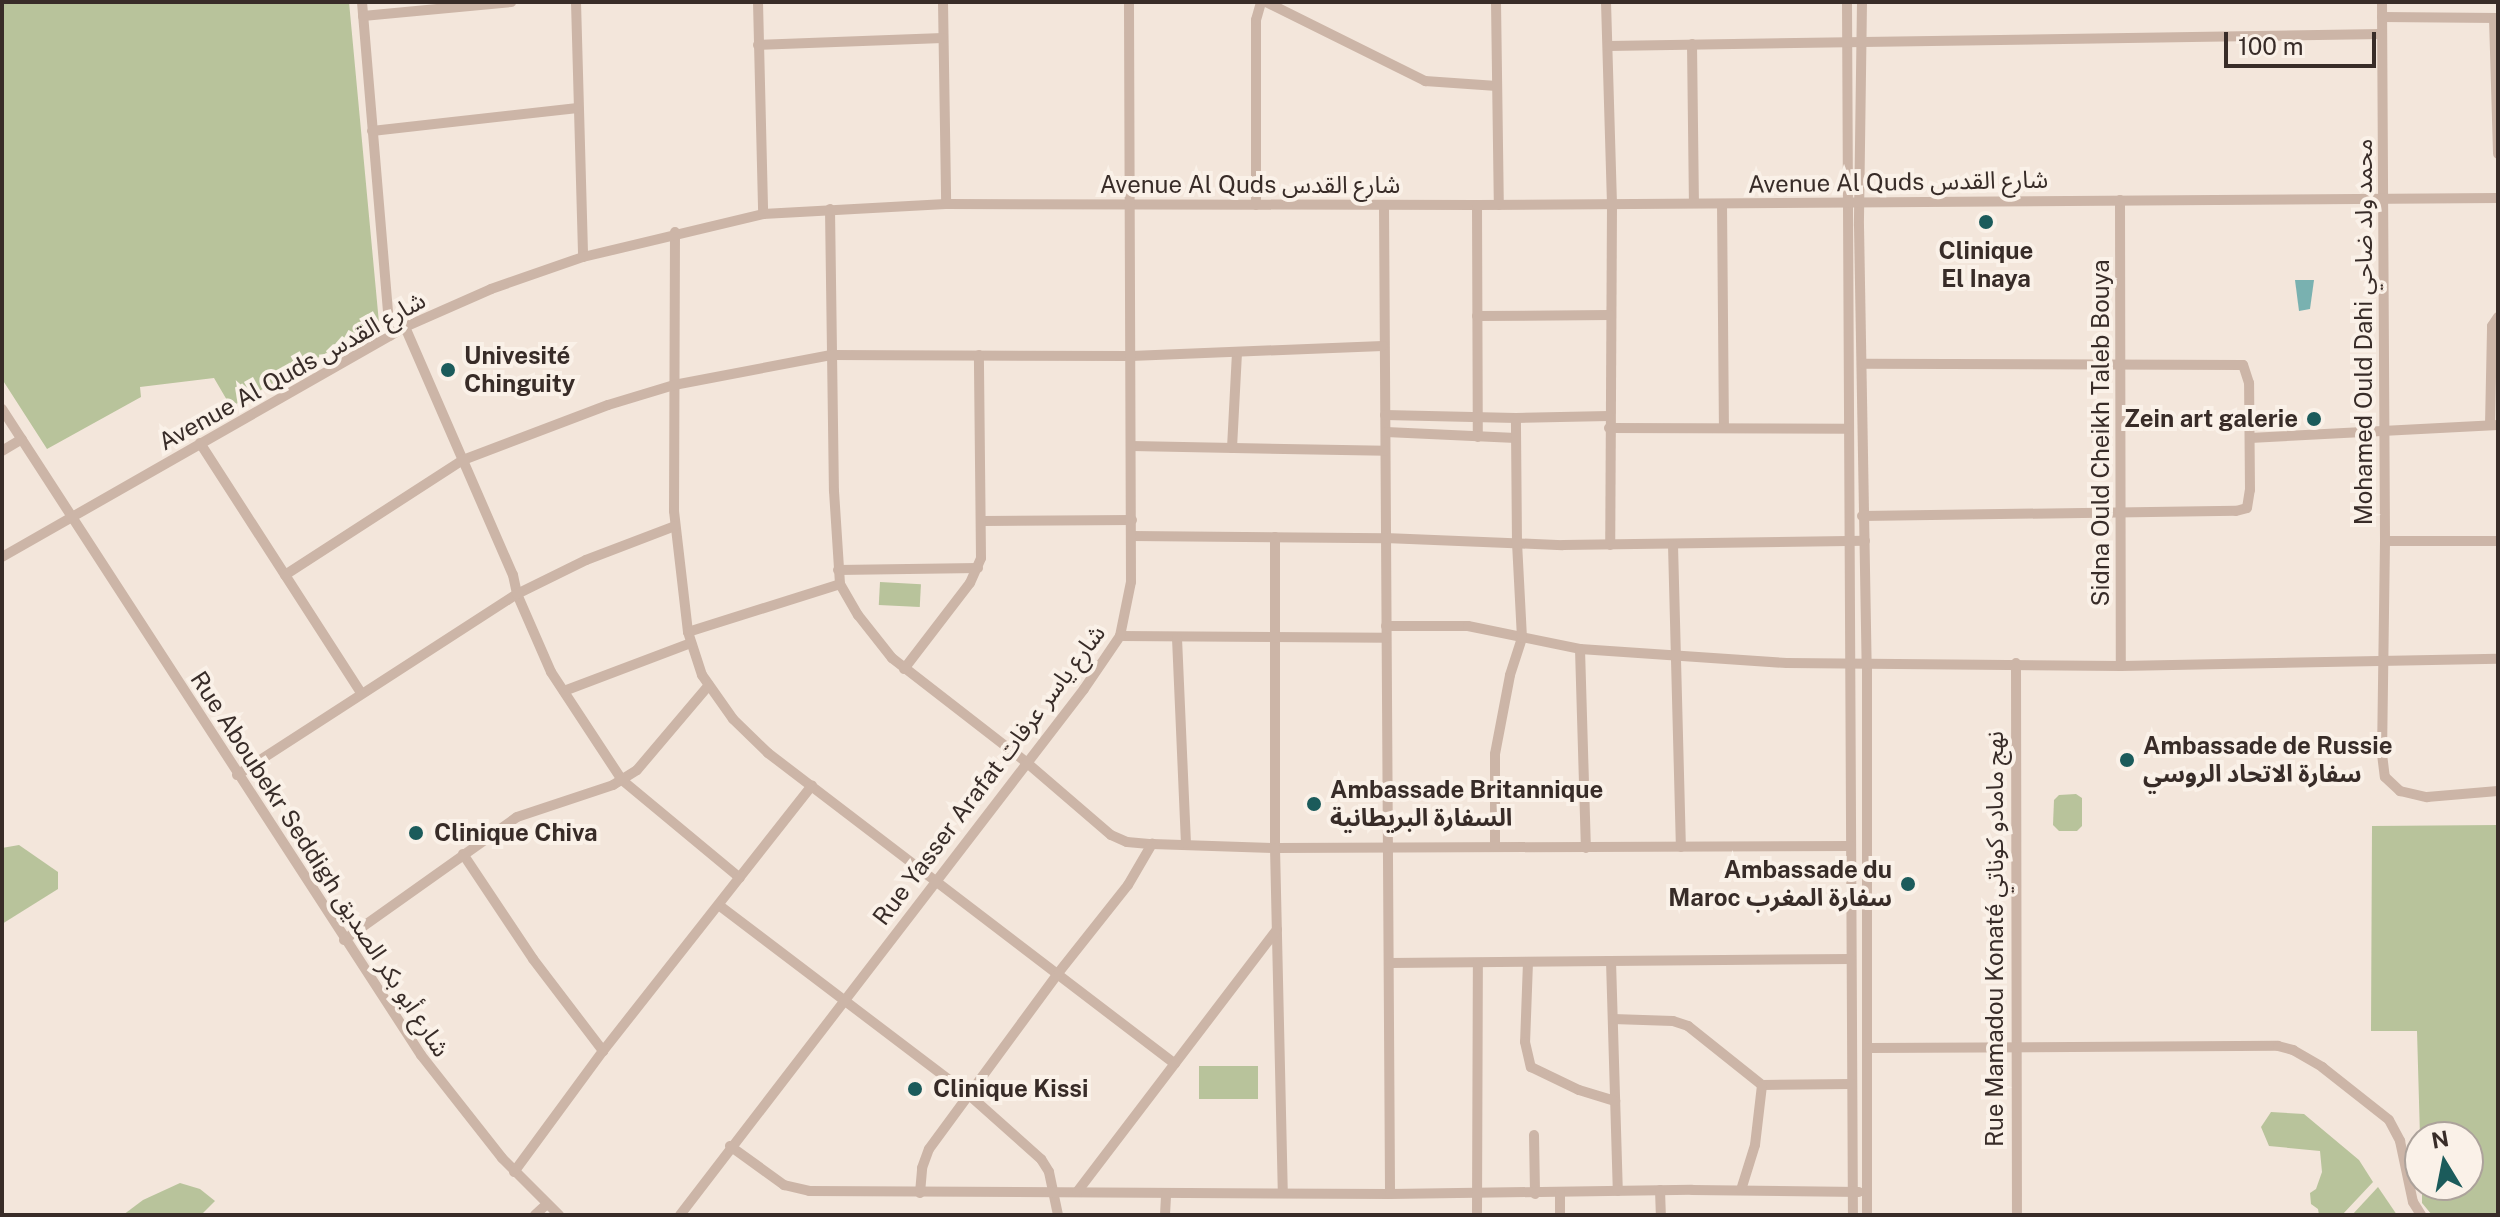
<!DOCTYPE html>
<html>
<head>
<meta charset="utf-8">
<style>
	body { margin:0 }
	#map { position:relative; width:2500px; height:1217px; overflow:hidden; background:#f3e6db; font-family:"Public Sans","Noto Sans Arabic",sans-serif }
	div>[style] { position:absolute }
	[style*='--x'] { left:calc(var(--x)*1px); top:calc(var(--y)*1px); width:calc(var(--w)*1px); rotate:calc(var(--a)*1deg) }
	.green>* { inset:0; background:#b8c39b; transform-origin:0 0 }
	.water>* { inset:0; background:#79b1b0 }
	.minor>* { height:10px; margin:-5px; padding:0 5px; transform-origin:5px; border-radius:5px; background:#ccb5a7 }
	.dots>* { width:22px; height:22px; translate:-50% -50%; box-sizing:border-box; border:4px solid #faf1e8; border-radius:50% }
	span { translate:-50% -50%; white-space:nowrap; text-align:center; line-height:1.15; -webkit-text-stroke:8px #faf1e8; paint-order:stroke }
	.street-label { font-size:24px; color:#382c28 }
	.poi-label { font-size:24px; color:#382c28; font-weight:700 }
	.left { translate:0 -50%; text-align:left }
	.right { translate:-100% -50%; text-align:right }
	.frame { position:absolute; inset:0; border:4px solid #382c28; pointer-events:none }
	.north { position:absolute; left:2404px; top:1121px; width:80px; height:80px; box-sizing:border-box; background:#faf1e8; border:2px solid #aca29b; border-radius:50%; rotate:350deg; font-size:22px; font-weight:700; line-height:32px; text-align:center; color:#382c28 }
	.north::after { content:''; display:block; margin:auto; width:28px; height:36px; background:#1b5b5b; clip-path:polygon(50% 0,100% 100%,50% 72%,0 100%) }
	.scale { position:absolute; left:2224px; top:32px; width:152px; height:36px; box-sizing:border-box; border:4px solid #382c28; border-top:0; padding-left:10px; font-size:24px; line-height:28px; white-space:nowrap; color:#382c28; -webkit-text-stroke:6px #faf1e8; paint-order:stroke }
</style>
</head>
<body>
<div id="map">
	<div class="green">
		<div style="clip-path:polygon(2px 2px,349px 2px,379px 323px,231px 407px,214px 378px,140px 387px,141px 397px,47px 449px,2px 379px)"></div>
		<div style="left:880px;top:582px;width:41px;height:23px;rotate:3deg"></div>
		<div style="clip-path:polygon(2076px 794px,2082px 798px,2082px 826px,2077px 831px,2059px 831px,2053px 825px,2054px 800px,2059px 795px)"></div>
		<div style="clip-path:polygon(2498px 825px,2498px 1215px,2432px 1215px,2422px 1203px,2422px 1185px,2468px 1185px,2468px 1137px,2420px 1137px,2417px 1031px,2371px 1031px,2372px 826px)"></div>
		<div style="clip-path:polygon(19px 845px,58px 872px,58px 889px,2px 924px,2px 848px)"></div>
		<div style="left:1258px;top:1066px;width:33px;height:59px;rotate:90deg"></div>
		<div style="clip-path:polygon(2271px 1112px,2304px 1114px,2359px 1160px,2373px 1182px,2342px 1215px,2319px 1215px,2318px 1209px,2311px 1204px,2310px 1193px,2316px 1189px,2322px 1172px,2320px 1151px,2269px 1146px,2261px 1127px)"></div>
		<div style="clip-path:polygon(180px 1183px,200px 1189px,215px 1201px,201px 1215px,123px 1215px,143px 1200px)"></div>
		<div style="clip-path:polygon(2378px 1187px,2397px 1215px,2352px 1215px)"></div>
	</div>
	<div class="water">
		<div style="clip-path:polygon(2295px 280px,2314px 280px,2310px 309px,2299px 311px)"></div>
	</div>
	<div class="minor">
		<div style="--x:362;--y:2;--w:335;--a:85.2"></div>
		<div style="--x:576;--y:2;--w:255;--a:88.4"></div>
		<div style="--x:758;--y:2;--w:212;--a:88.6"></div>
		<div style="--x:943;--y:2;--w:202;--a:89.1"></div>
		<div style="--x:1266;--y:2;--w:178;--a:26.4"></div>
		<div style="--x:1425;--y:81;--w:72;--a:4"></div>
		<div style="--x:1496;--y:2;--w:203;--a:89.2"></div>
		<div style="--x:1606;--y:2;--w:203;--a:88.3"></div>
		<div style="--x:1612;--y:205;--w:340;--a:90.3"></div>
		<div style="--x:1847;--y:2;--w:1213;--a:89.72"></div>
		<div style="--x:1862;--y:2;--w:224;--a:90.8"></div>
		<div style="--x:1859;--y:226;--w:439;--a:89"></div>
		<div style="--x:1867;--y:665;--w:550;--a:90"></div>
		<div style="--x:2382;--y:2;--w:539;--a:89.68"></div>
		<div style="--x:2385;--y:541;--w:213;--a:90.8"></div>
		<div style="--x:2382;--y:754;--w:23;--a:83"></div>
		<div style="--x:2385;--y:777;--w:21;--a:43"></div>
		<div style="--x:2400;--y:791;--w:28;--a:13"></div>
		<div style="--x:2427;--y:797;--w:71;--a:-4.8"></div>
		<div style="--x:363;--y:16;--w:149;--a:-5.4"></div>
		<div style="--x:2382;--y:17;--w:116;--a:0.5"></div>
		<div style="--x:2494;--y:18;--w:136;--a:88.3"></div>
		<div style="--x:1692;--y:44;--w:159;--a:89.3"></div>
		<div style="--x:758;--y:45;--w:185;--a:-2.2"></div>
		<div style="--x:1608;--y:46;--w:774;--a:-0.89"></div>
		<div style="--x:372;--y:131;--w:207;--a:-6.4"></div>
		<div style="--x:2120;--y:200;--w:466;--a:89.9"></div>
		<div style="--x:1722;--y:204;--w:223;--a:89.5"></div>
		<div style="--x:1256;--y:205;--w:185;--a:-90"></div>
		<div style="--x:1256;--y:20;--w:19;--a:-74"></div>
		<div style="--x:1477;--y:205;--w:232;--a:89.8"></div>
		<div style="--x:1384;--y:206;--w:988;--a:89.65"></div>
		<div style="--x:830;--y:209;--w:282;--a:89.2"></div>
		<div style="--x:834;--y:491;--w:93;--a:86.3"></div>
		<div style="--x:840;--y:584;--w:36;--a:60"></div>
		<div style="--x:858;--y:615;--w:55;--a:51.7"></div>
		<div style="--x:892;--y:658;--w:170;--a:37.8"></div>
		<div style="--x:1026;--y:762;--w:112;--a:40.7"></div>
		<div style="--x:1111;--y:835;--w:17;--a:24"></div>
		<div style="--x:1127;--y:842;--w:25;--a:5"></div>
		<div style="--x:1152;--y:844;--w:123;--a:1.9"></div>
		<div style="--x:1275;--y:848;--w:576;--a:-0.2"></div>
		<div style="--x:675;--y:232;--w:279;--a:90.2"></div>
		<div style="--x:674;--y:511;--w:122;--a:83.4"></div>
		<div style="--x:688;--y:632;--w:45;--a:72"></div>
		<div style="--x:702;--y:675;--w:54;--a:54.8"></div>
		<div style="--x:733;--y:719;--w:49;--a:44.2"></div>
		<div style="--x:768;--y:753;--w:512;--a:37.38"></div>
		<div style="--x:1477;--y:316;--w:133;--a:-0.4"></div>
		<div style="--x:405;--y:327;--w:270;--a:66.5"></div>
		<div style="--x:513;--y:575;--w:19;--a:78"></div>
		<div style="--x:517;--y:594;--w:85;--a:66.4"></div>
		<div style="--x:551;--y:672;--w:129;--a:56.7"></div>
		<div style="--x:622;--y:780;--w:153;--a:39.7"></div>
		<div style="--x:2;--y:409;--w:770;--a:57.03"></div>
		<div style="--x:421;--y:1055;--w:131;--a:51.8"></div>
		<div style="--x:502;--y:1158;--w:81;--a:45"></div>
		<div style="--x:1385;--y:415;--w:131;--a:1.3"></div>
		<div style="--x:1516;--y:418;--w:93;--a:-1.2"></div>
		<div style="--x:2490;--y:425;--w:99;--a:-88.8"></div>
		<div style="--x:2492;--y:326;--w:11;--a:-56"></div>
		<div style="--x:1609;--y:428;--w:239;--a:0.2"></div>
		<div style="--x:1386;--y:432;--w:130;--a:2.6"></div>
		<div style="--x:2250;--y:438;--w:248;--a:-3"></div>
		<div style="--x:200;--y:443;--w:297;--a:57.2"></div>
		<div style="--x:1132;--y:446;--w:253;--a:1.1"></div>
		<div style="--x:1232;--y:448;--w:96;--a:-87"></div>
		<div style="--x:2;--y:451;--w:23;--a:-31"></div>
		<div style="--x:1862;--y:516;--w:374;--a:-0.8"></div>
		<div style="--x:2236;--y:511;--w:11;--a:-15"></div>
		<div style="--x:2247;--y:508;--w:18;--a:-81"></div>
		<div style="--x:2250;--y:490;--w:107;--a:-90.5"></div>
		<div style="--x:2249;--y:383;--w:19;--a:-108"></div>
		<div style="--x:2243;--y:365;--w:380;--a:-179.8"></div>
		<div style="--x:983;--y:521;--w:149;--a:-0.4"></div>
		<div style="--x:1132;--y:536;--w:253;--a:0.5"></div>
		<div style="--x:1385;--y:538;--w:178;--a:2.3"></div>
		<div style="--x:1563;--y:545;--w:302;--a:-0.8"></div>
		<div style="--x:1275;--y:537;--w:311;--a:90"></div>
		<div style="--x:1275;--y:848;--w:345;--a:88.7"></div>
		<div style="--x:2385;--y:541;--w:113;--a:0"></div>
		<div style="--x:1673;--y:545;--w:302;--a:88.5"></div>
		<div style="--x:2;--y:557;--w:464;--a:-29.7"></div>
		<div style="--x:405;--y:327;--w:94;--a:-23.8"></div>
		<div style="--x:491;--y:289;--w:97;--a:-19.2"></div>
		<div style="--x:583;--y:257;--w:185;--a:-13.4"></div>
		<div style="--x:763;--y:214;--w:183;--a:-3.1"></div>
		<div style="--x:946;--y:204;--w:531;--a:0.11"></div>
		<div style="--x:1477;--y:205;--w:1021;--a:-0.39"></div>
		<div style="--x:838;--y:570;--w:140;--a:-0.8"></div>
		<div style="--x:285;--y:575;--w:212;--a:-32.9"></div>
		<div style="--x:463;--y:460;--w:155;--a:-20.8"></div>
		<div style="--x:608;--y:405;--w:69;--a:-16.9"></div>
		<div style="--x:674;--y:385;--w:160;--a:-10.8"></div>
		<div style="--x:831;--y:355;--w:300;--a:0.2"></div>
		<div style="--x:1131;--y:356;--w:252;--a:-2.3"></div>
		<div style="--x:1386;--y:626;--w:82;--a:0"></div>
		<div style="--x:1468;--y:626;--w:114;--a:11.6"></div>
		<div style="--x:1580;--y:649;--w:207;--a:3.9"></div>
		<div style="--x:1787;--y:663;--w:334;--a:0.5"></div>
		<div style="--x:2121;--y:666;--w:377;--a:-1.1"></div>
		<div style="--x:688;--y:632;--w:159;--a:-17.5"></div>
		<div style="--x:1120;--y:636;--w:266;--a:0.4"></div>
		<div style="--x:1177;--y:638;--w:205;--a:87.5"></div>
		<div style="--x:1580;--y:649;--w:199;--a:88.3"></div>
		<div style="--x:2016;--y:663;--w:552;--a:89.9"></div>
		<div style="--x:904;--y:669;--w:108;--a:-52.5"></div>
		<div style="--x:970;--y:583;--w:27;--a:-66"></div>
		<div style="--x:981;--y:558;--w:203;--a:-90.6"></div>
		<div style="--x:564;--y:691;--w:136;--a:-20.7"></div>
		<div style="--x:237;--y:775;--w:333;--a:-32.9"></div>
		<div style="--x:517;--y:594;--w:77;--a:-26.2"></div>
		<div style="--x:586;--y:560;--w:95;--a:-20.9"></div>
		<div style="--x:1495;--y:847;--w:93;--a:-90"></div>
		<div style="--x:1495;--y:754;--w:80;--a:-79.2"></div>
		<div style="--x:1510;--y:675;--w:39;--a:-72"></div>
		<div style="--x:1522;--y:638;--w:94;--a:-93"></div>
		<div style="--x:1517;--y:544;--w:126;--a:-90.5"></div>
		<div style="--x:463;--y:854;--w:126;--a:56.3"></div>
		<div style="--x:533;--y:959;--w:116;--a:52.7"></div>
		<div style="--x:720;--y:906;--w:311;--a:37.2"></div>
		<div style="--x:968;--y:1094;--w:98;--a:41.7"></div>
		<div style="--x:1041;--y:1159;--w:15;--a:58"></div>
		<div style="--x:1049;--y:1172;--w:44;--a:78.2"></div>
		<div style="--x:344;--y:940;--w:212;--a:-35.4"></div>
		<div style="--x:517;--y:817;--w:101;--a:-18.4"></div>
		<div style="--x:613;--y:785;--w:28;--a:-32"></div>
		<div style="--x:637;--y:770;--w:111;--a:-49.7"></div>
		<div style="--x:1611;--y:961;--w:230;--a:88.3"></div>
		<div style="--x:1528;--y:962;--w:80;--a:92.1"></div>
		<div style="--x:1525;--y:1042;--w:26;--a:77"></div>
		<div style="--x:1531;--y:1067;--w:53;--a:25.6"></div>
		<div style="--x:1579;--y:1090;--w:38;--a:17"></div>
		<div style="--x:1390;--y:963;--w:461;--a:-0.5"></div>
		<div style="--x:1613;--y:1019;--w:60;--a:1.9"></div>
		<div style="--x:1673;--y:1021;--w:16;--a:18"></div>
		<div style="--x:1688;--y:1026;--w:95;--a:38.6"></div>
		<div style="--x:1762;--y:1085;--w:90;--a:-0.6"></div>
		<div style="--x:1869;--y:1048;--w:409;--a:-0.3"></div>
		<div style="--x:2278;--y:1046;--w:16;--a:15"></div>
		<div style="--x:2293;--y:1050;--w:34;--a:30"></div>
		<div style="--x:2322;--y:1067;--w:85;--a:38.3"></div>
		<div style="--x:2389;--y:1120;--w:24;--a:62"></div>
		<div style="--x:2400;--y:1141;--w:62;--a:78"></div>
		<div style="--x:2413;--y:1202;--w:15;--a:58"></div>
		<div style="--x:1534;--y:1135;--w:59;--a:89"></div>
		<div style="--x:730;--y:1146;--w:67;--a:35.8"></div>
		<div style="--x:784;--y:1185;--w:26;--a:13"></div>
		<div style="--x:809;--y:1191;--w:581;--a:0.3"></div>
		<div style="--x:1390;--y:1194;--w:302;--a:-0.8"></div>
		<div style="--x:1692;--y:1190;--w:167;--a:0.7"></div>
		<div style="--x:514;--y:1172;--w:150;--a:-53.7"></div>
		<div style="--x:603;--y:1051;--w:338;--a:-51.8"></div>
		<div style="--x:1660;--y:1190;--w:25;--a:88"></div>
		<div style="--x:1741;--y:1190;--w:47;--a:-72.7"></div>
		<div style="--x:1755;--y:1145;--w:60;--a:-83.3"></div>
		<div style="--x:1077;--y:1192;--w:330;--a:-52.7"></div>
		<div style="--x:920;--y:1193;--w:25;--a:-85"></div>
		<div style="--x:922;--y:1168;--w:20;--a:-70"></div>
		<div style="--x:929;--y:1149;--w:220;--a:-53.7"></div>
		<div style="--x:1059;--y:972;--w:111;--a:-51.6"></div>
		<div style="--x:1128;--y:885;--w:48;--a:-59.7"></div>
		<div style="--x:535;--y:1215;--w:16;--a:-43"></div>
		<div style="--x:680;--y:1215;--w:663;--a:-52.47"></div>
		<div style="--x:1084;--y:689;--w:64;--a:-55.8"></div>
		<div style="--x:1120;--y:636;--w:55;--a:-78.5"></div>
		<div style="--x:1131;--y:582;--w:580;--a:-90.2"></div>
		<div style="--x:1165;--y:1215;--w:21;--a:-87"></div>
		<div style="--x:1477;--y:1215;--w:252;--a:-89.8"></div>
		<div style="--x:1560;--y:1215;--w:22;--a:-90"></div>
	</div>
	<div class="dots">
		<div style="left:1986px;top:222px;background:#1b5b5b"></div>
		<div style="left:448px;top:370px;background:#1b5b5b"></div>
		<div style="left:2314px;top:419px;background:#1b5b5b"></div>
		<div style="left:2127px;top:760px;background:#1b5b5b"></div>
		<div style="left:1314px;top:804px;background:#1b5b5b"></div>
		<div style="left:416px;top:833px;background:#1b5b5b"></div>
		<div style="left:1908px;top:884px;background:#1b5b5b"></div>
		<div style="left:915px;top:1089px;background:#1b5b5b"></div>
	</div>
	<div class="street-label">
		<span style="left:1898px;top:182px;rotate:-1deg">Avenue Al Quds شارع القدس</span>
		<span style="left:1250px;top:185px">Avenue Al Quds شارع القدس</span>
		<span style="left:2364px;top:332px;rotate:-90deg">Mohamed Ould Dahi محمد ولد ضاحي</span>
		<span style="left:292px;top:371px;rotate:-29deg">Avenue Al Quds شارع القدس</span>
		<span style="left:2101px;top:433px;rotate:-90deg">Sidna Ould Cheikh Taleb Bouya</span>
		<span style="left:989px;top:775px;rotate:-53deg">Rue Yasser Arafat شارع ياسر عرفات</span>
		<span style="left:320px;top:864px;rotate:57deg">Rue Aboubekr Seddigh شارع أبو بكر الصديق</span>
		<span style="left:1995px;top:939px;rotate:-90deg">Rue Mamadou Konaté نهج مامادو كوناتي</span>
	</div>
	<div class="poi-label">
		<span style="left:1986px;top:265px">Clinique<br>El Inaya</span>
		<span class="left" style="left:464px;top:370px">Univesité<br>Chinguity</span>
		<span class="right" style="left:2298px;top:419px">Zein art galerie</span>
		<span class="left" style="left:2143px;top:760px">Ambassade de Russie<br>سفارة الاتحاد الروسي</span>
		<span class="left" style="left:1330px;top:804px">Ambassade Britannique<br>السفارة البريطانية</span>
		<span class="left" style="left:434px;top:833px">Clinique Chiva</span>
		<span class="right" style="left:1892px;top:884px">Ambassade du<br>Maroc سفارة المغرب</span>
		<span class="left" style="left:933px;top:1089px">Clinique Kissi</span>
	</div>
	<div class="frame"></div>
	<div class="north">N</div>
	<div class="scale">100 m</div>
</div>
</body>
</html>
